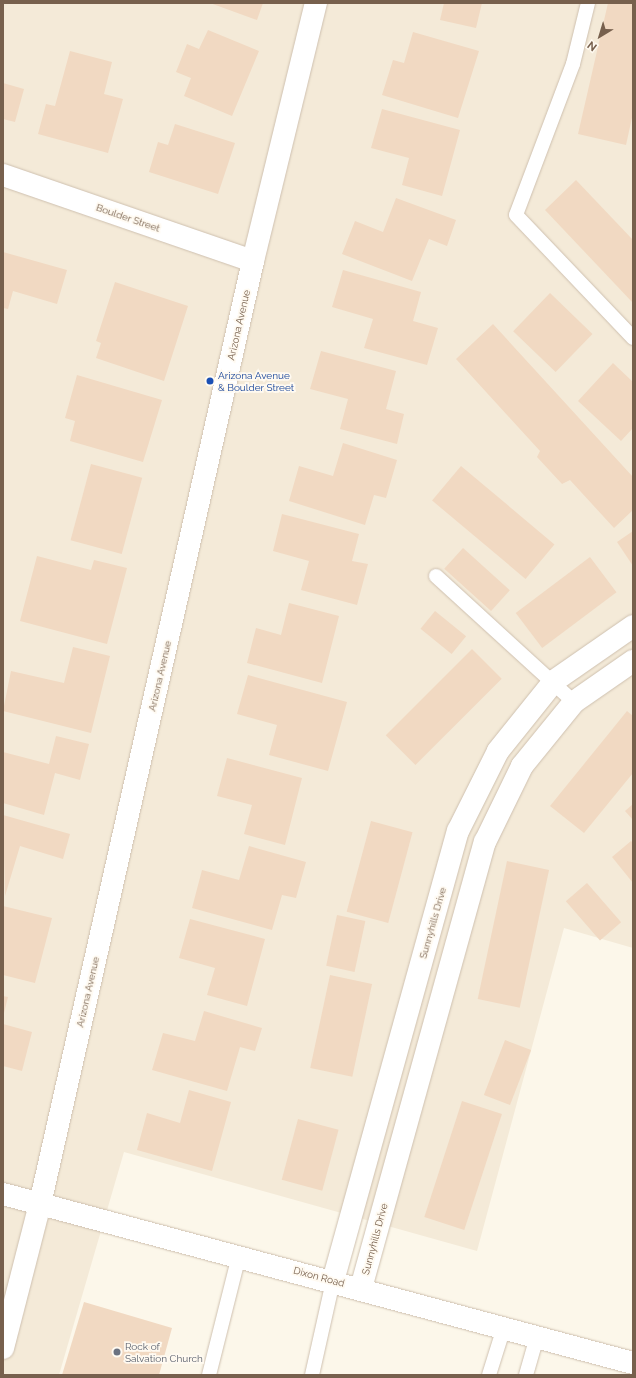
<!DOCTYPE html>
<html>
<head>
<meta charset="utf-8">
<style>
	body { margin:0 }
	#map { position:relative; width:636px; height:1378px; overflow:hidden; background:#fcf7ea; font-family:Raleway,sans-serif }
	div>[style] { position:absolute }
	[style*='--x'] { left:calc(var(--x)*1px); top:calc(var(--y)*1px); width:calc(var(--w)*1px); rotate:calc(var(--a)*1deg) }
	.residential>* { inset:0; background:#f4ead8 }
	.building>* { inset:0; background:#f1d9c2; transform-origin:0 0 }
	.roads { filter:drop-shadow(0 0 1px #cec0af) drop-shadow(0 0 1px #cec0af) }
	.service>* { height:14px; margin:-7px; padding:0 7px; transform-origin:7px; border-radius:7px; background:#fff }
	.minor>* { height:22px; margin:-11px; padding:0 11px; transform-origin:11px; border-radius:11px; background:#fff }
	.tertiary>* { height:22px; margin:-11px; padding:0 11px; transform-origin:11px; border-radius:11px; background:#fff }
	.dots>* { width:11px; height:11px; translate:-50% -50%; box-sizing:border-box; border:2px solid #fffaf1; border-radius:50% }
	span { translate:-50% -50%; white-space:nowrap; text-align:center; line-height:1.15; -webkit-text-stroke:3.5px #fffaf1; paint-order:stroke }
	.street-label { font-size:10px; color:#77604d }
	.transit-label { font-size:10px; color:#164399 }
	.left { translate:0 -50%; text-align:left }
	.worship-label { font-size:10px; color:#5b616d }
	.frame { position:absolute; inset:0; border:4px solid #77604d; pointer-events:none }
	.north { position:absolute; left:580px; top:16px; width:40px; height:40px; -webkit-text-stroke:3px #fffaf1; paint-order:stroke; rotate:218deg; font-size:11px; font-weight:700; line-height:16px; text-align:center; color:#77604d }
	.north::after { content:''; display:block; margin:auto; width:14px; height:18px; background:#77604d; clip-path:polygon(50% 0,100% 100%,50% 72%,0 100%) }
</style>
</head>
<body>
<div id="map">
	<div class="residential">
		<div style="clip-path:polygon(3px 3px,633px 3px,633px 948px,564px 928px,477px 1251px,124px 1152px,59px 1375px,3px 1375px)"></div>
	</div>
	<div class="building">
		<div style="clip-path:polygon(210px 3px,263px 3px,257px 20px)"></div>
		<div style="clip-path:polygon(444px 3px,482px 3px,476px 28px,440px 20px)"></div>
		<div style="clip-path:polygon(608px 3px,633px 3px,633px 113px,626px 145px,578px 134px)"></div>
		<div style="clip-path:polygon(208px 30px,259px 51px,232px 116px,184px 96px,191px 78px,176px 72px,187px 44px,199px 49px)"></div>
		<div style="clip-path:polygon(413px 32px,479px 51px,458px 118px,382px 95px,393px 60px,404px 63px)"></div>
		<div style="clip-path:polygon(70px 51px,112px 62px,104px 94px,123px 99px,108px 153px,38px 134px,46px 104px,55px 106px)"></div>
		<div style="clip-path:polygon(3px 83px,24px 89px,15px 122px,3px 119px)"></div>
		<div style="clip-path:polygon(382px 109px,460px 130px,442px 196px,402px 185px,409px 158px,371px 148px)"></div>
		<div style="clip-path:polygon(175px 124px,235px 143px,218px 194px,149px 172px,158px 142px,168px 145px)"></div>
		<div style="clip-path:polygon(576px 180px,633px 240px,633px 303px,545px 210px)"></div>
		<div style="clip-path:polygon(396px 198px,456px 220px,447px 246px,429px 239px,412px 281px,342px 254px,355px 221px,383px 232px)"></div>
		<div style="clip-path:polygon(3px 252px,67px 270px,57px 304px,13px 291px,8px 309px,3px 308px)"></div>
		<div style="clip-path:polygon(343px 270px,421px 292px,413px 321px,438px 328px,427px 365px,364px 348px,373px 319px,332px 307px)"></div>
		<div style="clip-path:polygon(115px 282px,188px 306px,164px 381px,96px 358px,101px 343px,96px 341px)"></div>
		<div style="left:550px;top:293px;width:59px;height:53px;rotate:44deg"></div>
		<div style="clip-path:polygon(493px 324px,633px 477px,633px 510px,614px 528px,570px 480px,562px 484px,537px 457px,540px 451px,456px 359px)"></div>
		<div style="clip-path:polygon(321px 351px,396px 371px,386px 409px,404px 414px,397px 444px,340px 429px,348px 399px,310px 389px)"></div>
		<div style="clip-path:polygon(613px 363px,633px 382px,633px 428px,621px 441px,578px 401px)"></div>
		<div style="clip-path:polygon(77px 375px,162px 400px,143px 462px,70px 441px,75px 421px,65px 418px)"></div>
		<div style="clip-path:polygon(343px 443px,397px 460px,386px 498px,374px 495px,365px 525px,289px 501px,299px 466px,333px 476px)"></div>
		<div style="left:91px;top:464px;width:53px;height:79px;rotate:15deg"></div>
		<div style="left:461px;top:466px;width:122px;height:45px;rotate:40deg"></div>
		<div style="clip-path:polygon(282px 514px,359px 534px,352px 561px,368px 564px,357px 605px,301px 590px,309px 561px,273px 551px)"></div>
		<div style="clip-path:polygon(633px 531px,633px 566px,617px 542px)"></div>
		<div style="left:463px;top:548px;width:63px;height:28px;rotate:42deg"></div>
		<div style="clip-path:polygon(37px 556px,91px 570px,94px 560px,127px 568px,107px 644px,20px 621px)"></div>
		<div style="left:590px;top:557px;width:44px;height:93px;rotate:53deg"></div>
		<div style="clip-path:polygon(289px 603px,339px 616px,322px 683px,247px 663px,256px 628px,281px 635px)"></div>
		<div style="left:435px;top:611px;width:40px;height:23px;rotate:39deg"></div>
		<div style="clip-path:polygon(73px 647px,110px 656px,91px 733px,3px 711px,11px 671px,64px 683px)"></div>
		<div style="left:472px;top:649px;width:42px;height:122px;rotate:45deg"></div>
		<div style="clip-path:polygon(248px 675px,347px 702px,328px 771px,269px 755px,277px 725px,237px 714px)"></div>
		<div style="clip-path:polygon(627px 711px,633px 716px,633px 773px,584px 833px,550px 806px)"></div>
		<div style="clip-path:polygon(56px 736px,89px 744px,80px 780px,55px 773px,44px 815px,3px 803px,3px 752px,49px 764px)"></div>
		<div style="clip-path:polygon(227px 758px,302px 778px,285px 845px,244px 834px,252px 805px,217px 796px)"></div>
		<div style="clip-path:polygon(633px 804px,633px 820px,625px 811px)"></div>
		<div style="clip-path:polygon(3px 815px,70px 834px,63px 859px,20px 846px,5px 896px)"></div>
		<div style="left:371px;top:821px;width:43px;height:94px;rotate:15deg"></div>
		<div style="clip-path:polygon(631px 841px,633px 843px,633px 883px,612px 857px)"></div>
		<div style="clip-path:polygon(249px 846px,306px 862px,296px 898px,282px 895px,272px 930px,192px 908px,202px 870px,239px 880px)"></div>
		<div style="left:507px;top:861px;width:43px;height:141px;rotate:12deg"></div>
		<div style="left:587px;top:883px;width:52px;height:28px;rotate:49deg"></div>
		<div style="clip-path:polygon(3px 906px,52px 918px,35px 983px,3px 975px)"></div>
		<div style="left:337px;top:915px;width:29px;height:52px;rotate:12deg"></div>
		<div style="clip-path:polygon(190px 919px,265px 939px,247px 1006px,207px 995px,215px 968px,179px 958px)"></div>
		<div style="left:330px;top:975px;width:43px;height:95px;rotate:12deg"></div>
		<div style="clip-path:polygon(3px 996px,8px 997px,4px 1013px,3px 1013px)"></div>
		<div style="clip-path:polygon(204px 1011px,262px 1028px,255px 1051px,240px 1047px,227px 1091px,152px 1070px,163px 1033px,195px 1041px)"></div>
		<div style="clip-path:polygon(3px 1024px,32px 1032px,22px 1071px,3px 1066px)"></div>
		<div style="left:505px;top:1040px;width:28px;height:59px;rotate:21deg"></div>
		<div style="clip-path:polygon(189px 1090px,231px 1102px,212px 1171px,137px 1150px,147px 1113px,180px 1123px)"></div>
		<div style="left:462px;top:1101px;width:42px;height:122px;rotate:18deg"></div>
		<div style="left:298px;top:1119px;width:42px;height:63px;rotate:15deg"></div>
		<div style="clip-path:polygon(84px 1302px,172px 1328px,159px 1375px,62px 1375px)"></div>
	</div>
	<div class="roads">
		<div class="service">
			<div style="--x:588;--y:3;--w:63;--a:103.8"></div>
			<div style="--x:573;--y:64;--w:161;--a:110.7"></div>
			<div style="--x:516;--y:215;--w:170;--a:46.4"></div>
			<div style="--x:436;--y:576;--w:187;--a:42.4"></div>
			<div style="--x:209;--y:1375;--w:123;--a:-75.9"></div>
			<div style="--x:312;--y:1375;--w:96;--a:-77.4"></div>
			<div style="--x:489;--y:1375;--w:50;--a:-72.6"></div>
			<div style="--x:526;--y:1375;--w:40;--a:-74"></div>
		</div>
		<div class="minor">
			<div style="--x:3;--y:175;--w:264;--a:19"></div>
			<div style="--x:333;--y:1281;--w:467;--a:-74.5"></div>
			<div style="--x:458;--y:831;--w:89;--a:-63.4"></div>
			<div style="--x:498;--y:751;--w:90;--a:-51.3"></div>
			<div style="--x:554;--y:681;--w:96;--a:-34.8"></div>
			<div style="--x:361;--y:1288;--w:463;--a:-74.5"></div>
			<div style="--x:485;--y:842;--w:85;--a:-64"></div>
			<div style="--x:522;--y:766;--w:82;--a:-50.9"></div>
			<div style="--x:574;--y:702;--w:72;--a:-34.8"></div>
			<div style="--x:3;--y:1348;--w:149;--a:-75.6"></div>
			<div style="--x:40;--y:1204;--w:967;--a:-77.27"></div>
			<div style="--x:253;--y:261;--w:266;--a:-76.3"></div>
		</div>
		<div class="tertiary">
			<div style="--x:3;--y:1194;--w:652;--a:15.02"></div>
		</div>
	</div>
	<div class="dots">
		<div style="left:210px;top:381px;background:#1a4fb4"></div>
		<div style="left:117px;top:1352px;background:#6b7280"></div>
	</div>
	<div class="street-label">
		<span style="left:128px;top:218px;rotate:19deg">Boulder Street</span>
		<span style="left:239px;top:325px;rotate:-77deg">Arizona Avenue</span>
		<span style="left:160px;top:676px;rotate:-77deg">Arizona Avenue</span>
		<span style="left:433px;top:923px;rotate:-74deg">Sunnyhills Drive</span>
		<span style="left:88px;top:992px;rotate:-77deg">Arizona Avenue</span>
		<span style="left:375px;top:1239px;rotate:-75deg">Sunnyhills Drive</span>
		<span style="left:319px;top:1277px;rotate:15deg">Dixon Road</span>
	</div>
	<div class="transit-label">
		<span class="left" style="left:218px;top:381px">Arizona Avenue<br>&amp; Boulder Street</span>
	</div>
	<div class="worship-label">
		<span class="left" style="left:125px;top:1352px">Rock of<br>Salvation Church</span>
	</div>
	<div class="frame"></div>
	<div class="north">N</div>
</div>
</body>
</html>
